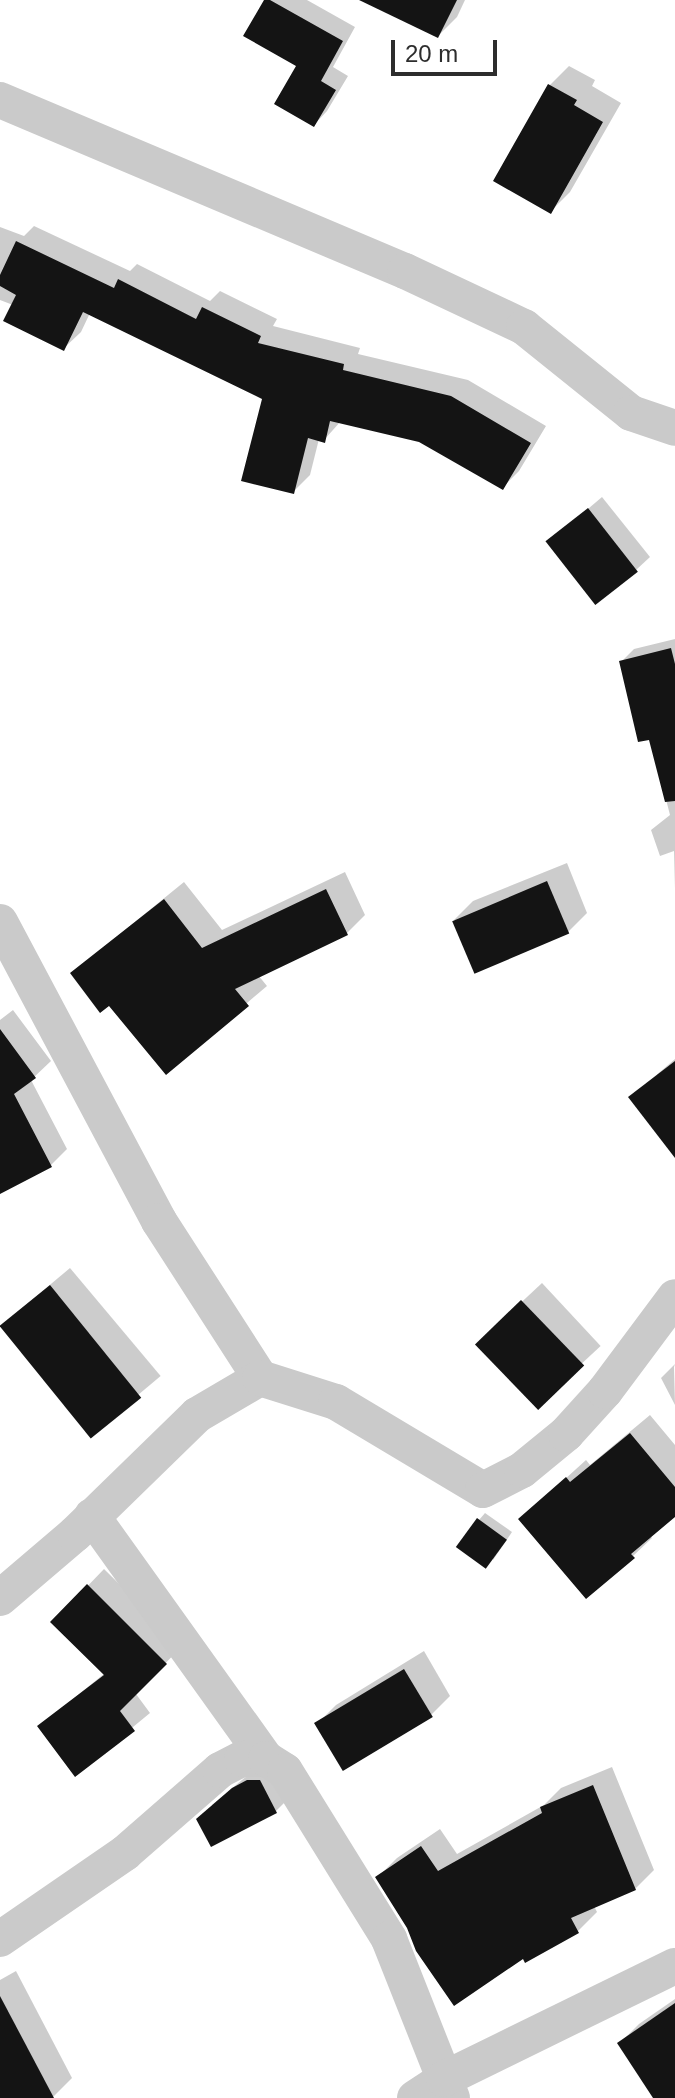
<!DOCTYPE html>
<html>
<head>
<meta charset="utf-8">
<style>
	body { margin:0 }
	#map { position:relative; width:675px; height:2098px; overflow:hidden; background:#fff; font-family:Helvetica,sans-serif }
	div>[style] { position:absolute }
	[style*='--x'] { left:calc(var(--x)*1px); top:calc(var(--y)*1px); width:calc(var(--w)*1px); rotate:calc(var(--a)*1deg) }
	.shadow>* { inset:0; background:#0003; transform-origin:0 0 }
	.building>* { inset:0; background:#141414; transform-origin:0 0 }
	.minor>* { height:36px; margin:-18px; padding:0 18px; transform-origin:18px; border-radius:18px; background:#cacaca }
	span { translate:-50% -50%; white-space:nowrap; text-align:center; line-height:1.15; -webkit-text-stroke:8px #fff; paint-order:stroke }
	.scale { position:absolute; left:391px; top:40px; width:106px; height:36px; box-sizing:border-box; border:4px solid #2d2d2d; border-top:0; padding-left:10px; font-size:24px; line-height:28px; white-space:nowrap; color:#2d2d2d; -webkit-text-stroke:6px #fff; paint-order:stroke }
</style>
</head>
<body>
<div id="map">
	<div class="shadow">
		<div style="clip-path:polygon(266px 0,307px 0,355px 27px,333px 67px,348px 76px,327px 111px,314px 125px,299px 65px)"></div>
		<div style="clip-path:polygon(392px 0,465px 0,457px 17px,438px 36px)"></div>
		<div style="clip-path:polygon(569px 66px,595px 80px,592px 86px,621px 103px,570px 192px,551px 211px,496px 180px,550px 85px)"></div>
		<div style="clip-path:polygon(34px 226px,130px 271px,137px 264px,210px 301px,220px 291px,277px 319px,273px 326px,360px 348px,358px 354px,468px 380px,546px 426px,519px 471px,502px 488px,420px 440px,341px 421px,324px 440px,319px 439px,310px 475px,293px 492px,265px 398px,90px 313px,81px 332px,64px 348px,13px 305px,0 300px,0 227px,24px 236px)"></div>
		<div style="clip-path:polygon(602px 497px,650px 557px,636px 570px,549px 542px)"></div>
		<div style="clip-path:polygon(675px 639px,675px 889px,674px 851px,660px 856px,651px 830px,670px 815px,650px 737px,621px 662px,634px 649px)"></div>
		<div style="clip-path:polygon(567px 863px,587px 913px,568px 932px,454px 920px,473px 901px)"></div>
		<div style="clip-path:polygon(345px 872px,365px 915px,346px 934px,258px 975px,267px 986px,166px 1072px,109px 1003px,72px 973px,184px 882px,222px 930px)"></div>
		<div style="clip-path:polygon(13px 1010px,51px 1061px,31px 1080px,67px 1149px,51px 1165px,0 1191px,0 1020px)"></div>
		<div style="clip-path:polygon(675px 1059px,675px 1155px,631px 1097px)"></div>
		<div style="left:70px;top:1268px;width:141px;height:89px;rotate:50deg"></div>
		<div style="left:542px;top:1283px;width:86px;height:89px;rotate:47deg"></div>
		<div style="clip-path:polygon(675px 1364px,674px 1367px,675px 1405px,661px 1378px)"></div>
		<div style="clip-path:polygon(650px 1415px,675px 1445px,675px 1514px,650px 1535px,652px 1538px,633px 1556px,521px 1519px,586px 1460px,590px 1465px)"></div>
		<div style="clip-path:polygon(485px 1513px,512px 1532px,493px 1560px,479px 1520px)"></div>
		<div style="clip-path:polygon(104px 1569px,182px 1646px,136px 1694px,150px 1713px,76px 1774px,40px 1726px,105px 1673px,53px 1622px)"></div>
		<div style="clip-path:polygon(424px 1651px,450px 1696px,431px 1715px,317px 1724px,336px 1705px)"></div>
		<div style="clip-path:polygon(262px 1767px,289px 1798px,276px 1811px,212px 1805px,248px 1775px)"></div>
		<div style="clip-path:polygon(612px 1767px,654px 1870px,635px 1889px,594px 1906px,597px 1912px,578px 1931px,523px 1956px,409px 1927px,378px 1877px,397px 1858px,440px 1829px,457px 1854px,544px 1805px,561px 1788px)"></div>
		<div style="clip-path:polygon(16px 1971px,72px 2078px,52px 2098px,0 2098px,0 1980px)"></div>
		<div style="clip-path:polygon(675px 1999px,675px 2098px,656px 2098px,620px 2043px,639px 2024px)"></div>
	</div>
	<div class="building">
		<div style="clip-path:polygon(264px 0,270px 0,343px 41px,321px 81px,336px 90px,314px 127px,274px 104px,296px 66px,243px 36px)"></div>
		<div style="clip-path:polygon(359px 0,457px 0,438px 38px)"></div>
		<div style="clip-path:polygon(548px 84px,577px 100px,574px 105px,603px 122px,551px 214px,493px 181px)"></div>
		<div style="clip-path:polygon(16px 241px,114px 288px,118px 279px,196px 319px,202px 307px,261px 336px,258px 343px,344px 364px,343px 370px,451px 396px,531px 443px,503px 490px,419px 442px,330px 421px,325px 443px,308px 438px,294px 494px,241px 481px,262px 399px,83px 312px,64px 351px,3px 321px,16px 295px,0 286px,0 275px)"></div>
		<div style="left:588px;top:508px;width:81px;height:54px;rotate:52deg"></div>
		<div style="clip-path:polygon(671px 648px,675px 664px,675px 801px,665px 802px,649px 740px,638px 742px,619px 661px)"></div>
		<div style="left:547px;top:881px;width:57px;height:103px;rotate:67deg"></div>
		<div style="clip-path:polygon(326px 889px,348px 935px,235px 989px,249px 1006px,166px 1075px,109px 1006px,100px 1013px,70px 973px,164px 899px,202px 948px)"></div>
		<div style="clip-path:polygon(0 1029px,36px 1078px,14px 1094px,52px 1167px,0 1194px)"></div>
		<div style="clip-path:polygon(675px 1061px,675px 1158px,628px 1097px)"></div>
		<div style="left:50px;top:1285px;width:145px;height:65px;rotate:51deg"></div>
		<div style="left:521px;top:1300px;width:91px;height:64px;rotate:46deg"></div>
		<div style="clip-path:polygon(630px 1433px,675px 1487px,675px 1517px,631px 1554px,635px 1558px,586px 1599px,518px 1519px,566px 1477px,570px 1482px)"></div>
		<div style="left:477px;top:1518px;width:37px;height:36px;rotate:36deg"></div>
		<div style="clip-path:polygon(87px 1584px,167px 1664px,120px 1711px,135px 1731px,75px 1777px,37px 1726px,104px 1675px,50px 1622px)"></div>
		<div style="left:404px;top:1669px;width:56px;height:105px;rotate:59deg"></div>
		<div style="clip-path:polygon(247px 1780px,260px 1780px,277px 1813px,211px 1847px,196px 1819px,232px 1788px)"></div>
		<div style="clip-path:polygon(593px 1785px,636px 1890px,571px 1918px,579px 1933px,525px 1963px,523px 1959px,454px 2006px,416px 1951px,407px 1928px,375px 1877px,421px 1846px,438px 1871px,542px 1813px,540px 1807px)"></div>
		<div style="clip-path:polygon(0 1996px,54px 2098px,0 2098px)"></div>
		<div style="clip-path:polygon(675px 2003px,675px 2098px,653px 2098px,617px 2043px)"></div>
	</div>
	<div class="minor">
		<div style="--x:0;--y:100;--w:440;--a:22.9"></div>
		<div style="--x:405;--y:271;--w:132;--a:25.2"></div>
		<div style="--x:524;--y:327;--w:137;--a:38.8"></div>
		<div style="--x:631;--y:413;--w:46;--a:18.8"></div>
		<div style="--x:0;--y:922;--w:339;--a:62"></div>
		<div style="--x:159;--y:1221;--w:187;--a:57.2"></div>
		<div style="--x:92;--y:1516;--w:299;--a:54.4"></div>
		<div style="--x:0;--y:1598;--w:99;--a:-40.5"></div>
		<div style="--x:75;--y:1534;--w:170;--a:-44.3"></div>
		<div style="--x:197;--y:1415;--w:73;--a:-30.4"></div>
		<div style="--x:260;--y:1378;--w:80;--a:17.5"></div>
		<div style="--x:336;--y:1402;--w:171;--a:30.9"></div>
		<div style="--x:483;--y:1490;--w:44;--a:-27.1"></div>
		<div style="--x:522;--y:1470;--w:57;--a:-39.3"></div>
		<div style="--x:566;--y:1434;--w:58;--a:-47.8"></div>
		<div style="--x:605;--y:1391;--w:117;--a:-53.3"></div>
		<div style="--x:0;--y:1939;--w:152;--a:-34.5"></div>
		<div style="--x:125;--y:1853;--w:126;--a:-41.1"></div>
		<div style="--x:220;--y:1770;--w:25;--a:-27"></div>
		<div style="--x:242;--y:1759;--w:24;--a:0"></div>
		<div style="--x:266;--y:1759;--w:22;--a:32"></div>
		<div style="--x:285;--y:1771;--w:198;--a:58.2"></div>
		<div style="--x:389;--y:1939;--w:171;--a:68.4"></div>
		<div style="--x:415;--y:2098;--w:35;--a:-33"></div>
		<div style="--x:444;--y:2079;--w:257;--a:-26.1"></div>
	</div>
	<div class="scale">20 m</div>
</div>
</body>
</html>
